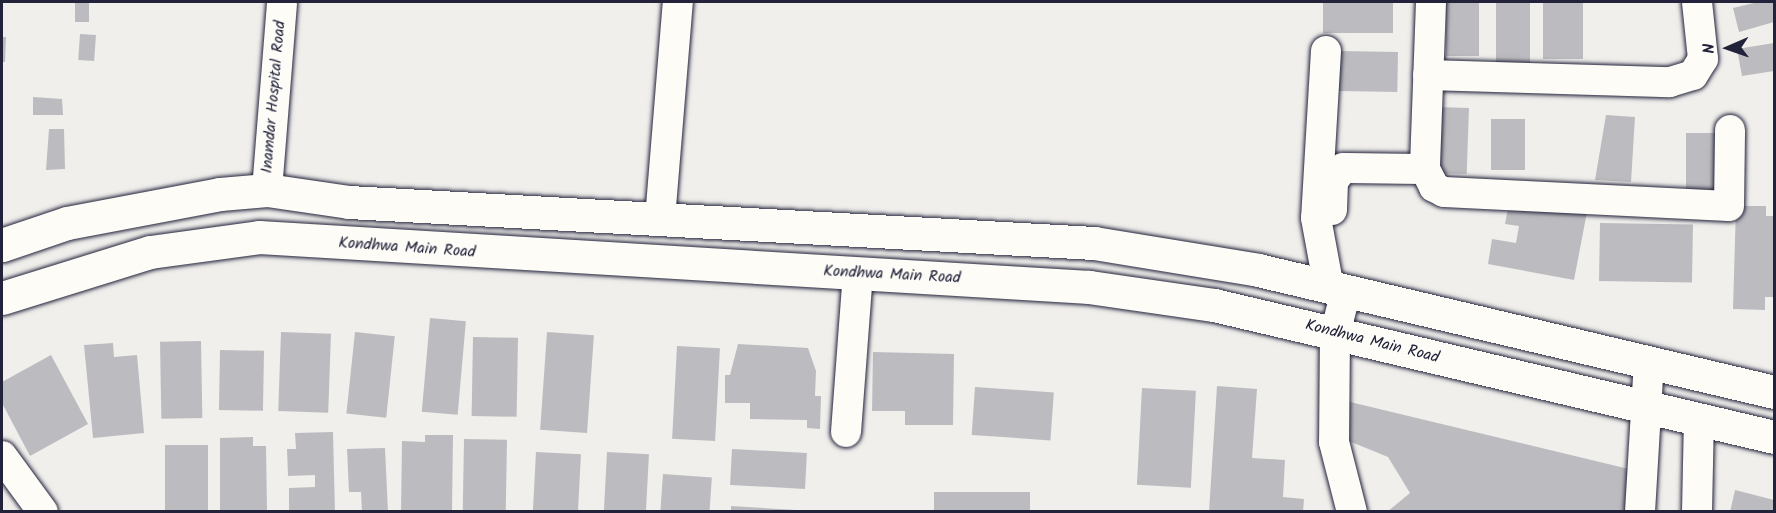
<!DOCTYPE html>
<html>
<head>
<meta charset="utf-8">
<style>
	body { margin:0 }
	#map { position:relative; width:1776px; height:513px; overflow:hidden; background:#f0efec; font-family:Kalam,sans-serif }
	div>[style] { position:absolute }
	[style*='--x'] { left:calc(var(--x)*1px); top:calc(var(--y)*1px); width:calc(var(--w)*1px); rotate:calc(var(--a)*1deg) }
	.building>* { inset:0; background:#bcbcc0; transform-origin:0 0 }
	.roads { filter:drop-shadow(0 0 2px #22223b) drop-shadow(0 0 2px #22223b) }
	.minor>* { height:30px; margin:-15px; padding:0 15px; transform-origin:15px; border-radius:15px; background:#fdfcf7 }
	.major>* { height:33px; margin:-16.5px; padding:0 16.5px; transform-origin:16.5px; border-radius:16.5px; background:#fdfcf7 }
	span { translate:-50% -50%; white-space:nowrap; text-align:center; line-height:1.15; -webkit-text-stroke:4.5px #fdfcf7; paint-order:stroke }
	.street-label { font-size:16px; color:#22223b }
	.frame { position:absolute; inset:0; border:3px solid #22223b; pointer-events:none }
	.north { position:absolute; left:1698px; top:18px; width:60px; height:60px; -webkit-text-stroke:4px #fdfcf7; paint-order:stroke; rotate:268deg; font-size:16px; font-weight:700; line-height:24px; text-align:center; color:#22223b }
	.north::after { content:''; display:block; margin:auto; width:21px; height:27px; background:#22223b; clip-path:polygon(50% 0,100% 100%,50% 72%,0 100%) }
</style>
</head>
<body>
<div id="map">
	<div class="building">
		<div style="left:75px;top:2px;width:14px;height:20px"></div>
		<div style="left:1323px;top:2px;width:70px;height:31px"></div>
		<div style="left:1446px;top:2px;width:33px;height:54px"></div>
		<div style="left:1496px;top:2px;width:34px;height:65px"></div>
		<div style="left:1543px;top:2px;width:40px;height:57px"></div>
		<div style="clip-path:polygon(1758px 2px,1774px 2px,1774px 22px,1739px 32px,1733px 8px)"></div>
		<div style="left:80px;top:34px;width:16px;height:26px;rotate:4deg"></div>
		<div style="clip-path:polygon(2px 37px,6px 37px,5px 62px,2px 62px)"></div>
		<div style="clip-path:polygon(1774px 43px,1774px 71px,1742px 76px,1737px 49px)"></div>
		<div style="left:1339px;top:51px;width:59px;height:40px;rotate:1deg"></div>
		<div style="clip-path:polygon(33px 97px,62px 99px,63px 115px,33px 115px)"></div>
		<div style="left:1437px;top:107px;width:32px;height:66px;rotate:2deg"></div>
		<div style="clip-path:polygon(1606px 115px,1635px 117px,1631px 182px,1595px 180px)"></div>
		<div style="left:1491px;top:119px;width:34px;height:51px"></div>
		<div style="clip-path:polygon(49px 129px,64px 129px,65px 169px,46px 170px)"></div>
		<div style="left:1686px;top:133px;width:34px;height:58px"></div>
		<div style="clip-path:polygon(1509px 203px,1587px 212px,1574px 280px,1488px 264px,1492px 239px,1516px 243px,1519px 226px,1505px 224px)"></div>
		<div style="clip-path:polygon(1736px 206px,1766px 206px,1766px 216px,1774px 216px,1774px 297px,1765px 297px,1765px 310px,1733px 309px)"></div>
		<div style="left:1600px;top:223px;width:93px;height:58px;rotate:1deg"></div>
		<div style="left:430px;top:318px;width:36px;height:94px;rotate:5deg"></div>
		<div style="left:281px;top:332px;width:50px;height:79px;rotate:2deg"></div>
		<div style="left:355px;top:332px;width:40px;height:82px;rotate:6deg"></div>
		<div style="left:547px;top:332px;width:47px;height:98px;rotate:4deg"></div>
		<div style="left:473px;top:337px;width:45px;height:79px;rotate:1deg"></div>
		<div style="left:201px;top:341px;width:77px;height:41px;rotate:89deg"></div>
		<div style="clip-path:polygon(113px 343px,114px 357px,137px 355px,144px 433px,93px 438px,84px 345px)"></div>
		<div style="clip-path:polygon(738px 344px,808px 348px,816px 371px,815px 396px,821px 396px,820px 429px,807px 428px,807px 420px,750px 419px,750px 403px,725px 403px,725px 375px,730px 375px)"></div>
		<div style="left:677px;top:346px;width:43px;height:93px;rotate:3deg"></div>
		<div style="left:220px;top:350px;width:44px;height:60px;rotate:1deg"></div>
		<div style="clip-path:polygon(873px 352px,954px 354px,953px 425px,905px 425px,905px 411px,872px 411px)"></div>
		<div style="clip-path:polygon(51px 355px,88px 424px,30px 456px,2px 403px,2px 382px)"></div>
		<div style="clip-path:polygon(1217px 386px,1257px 389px,1252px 458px,1285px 460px,1283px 497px,1304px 499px,1303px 512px,1209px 512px)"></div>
		<div style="left:975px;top:387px;width:79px;height:48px;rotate:4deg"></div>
		<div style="left:1142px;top:388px;width:54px;height:97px;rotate:3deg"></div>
		<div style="clip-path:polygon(1346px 401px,1633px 470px,1629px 512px,1387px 512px,1410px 493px,1388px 457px,1339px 437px)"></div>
		<div style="clip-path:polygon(333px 432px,335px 512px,289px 512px,289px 488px,315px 487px,315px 475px,288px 476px,287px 449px,296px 449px,295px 433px)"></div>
		<div style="clip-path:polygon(425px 435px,453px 435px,452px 512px,401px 512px,402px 441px,425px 442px)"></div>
		<div style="clip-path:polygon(253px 437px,253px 446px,266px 446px,267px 512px,220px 512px,220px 438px)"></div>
		<div style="left:464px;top:439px;width:43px;height:73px;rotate:1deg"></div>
		<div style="left:165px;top:445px;width:43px;height:67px"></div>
		<div style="clip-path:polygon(385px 448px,388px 512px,362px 512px,361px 492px,349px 492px,347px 449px)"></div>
		<div style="left:732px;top:449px;width:75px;height:36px;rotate:3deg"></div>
		<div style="left:536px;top:452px;width:45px;height:60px;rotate:3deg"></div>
		<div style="left:607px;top:452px;width:42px;height:60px;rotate:3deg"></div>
		<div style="left:663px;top:474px;width:49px;height:38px;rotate:4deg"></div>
		<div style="clip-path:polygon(1735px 490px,1774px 500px,1774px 512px,1730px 512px)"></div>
		<div style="left:934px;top:492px;width:96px;height:20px"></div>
		<div style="clip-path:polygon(731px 506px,796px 510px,796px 512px,731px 512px)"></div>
	</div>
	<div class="roads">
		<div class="minor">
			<div style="--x:1431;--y:2;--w:167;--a:92.1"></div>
			<div style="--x:1425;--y:169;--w:20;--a:63"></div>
			<div style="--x:1434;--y:187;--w:11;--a:27"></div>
			<div style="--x:1444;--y:192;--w:285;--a:2.8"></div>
			<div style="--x:1729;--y:206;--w:76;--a:-89.2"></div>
			<div style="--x:1326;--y:51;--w:167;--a:93.4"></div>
			<div style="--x:1316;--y:218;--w:71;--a:79.5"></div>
			<div style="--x:1428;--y:75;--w:242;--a:1.7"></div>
			<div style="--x:1670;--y:82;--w:24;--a:-17"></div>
			<div style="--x:1693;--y:75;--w:19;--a:-58"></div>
			<div style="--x:1703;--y:59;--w:57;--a:-96"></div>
			<div style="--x:267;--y:190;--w:187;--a:-85.4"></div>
			<div style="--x:1332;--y:210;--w:29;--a:-88"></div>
			<div style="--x:1333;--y:181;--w:16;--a:-52"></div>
			<div style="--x:1343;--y:168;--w:82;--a:0.7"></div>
			<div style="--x:660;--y:219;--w:218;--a:-85.3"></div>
			<div style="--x:1346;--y:291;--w:44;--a:104.3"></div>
			<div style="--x:1335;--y:334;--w:108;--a:90.5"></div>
			<div style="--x:1334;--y:442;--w:72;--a:75.6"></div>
			<div style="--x:846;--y:432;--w:159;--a:-85.7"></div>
			<div style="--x:2;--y:456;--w:69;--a:53.8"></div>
			<div style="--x:1640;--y:512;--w:150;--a:-86.6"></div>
			<div style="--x:1697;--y:512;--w:93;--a:-88.8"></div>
		</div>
		<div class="major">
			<div style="--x:2;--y:245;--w:69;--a:-18.7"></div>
			<div style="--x:67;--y:223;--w:156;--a:-10.7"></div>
			<div style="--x:220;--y:194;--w:47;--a:-4.9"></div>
			<div style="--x:267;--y:190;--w:83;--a:8.3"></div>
			<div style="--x:349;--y:202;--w:746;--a:3.15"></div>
			<div style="--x:1094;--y:243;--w:166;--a:9.3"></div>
			<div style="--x:1258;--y:270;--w:530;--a:13.3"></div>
			<div style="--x:2;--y:298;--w:155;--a:-17.3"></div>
			<div style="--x:150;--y:252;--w:110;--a:-7.8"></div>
			<div style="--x:259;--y:237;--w:832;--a:3.45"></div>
			<div style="--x:1089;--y:287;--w:126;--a:8.2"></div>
			<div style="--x:1214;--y:305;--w:575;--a:13.26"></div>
		</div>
	</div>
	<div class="street-label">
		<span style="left:274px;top:97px;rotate:-85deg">Inamdar Hospital Road</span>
		<span style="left:407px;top:248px;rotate:4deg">Kondhwa Main Road</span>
		<span style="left:892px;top:275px;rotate:3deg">Kondhwa Main Road</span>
		<span style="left:1372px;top:342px;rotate:14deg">Kondhwa Main Road</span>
	</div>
	<div class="frame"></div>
	<div class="north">N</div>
</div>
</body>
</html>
